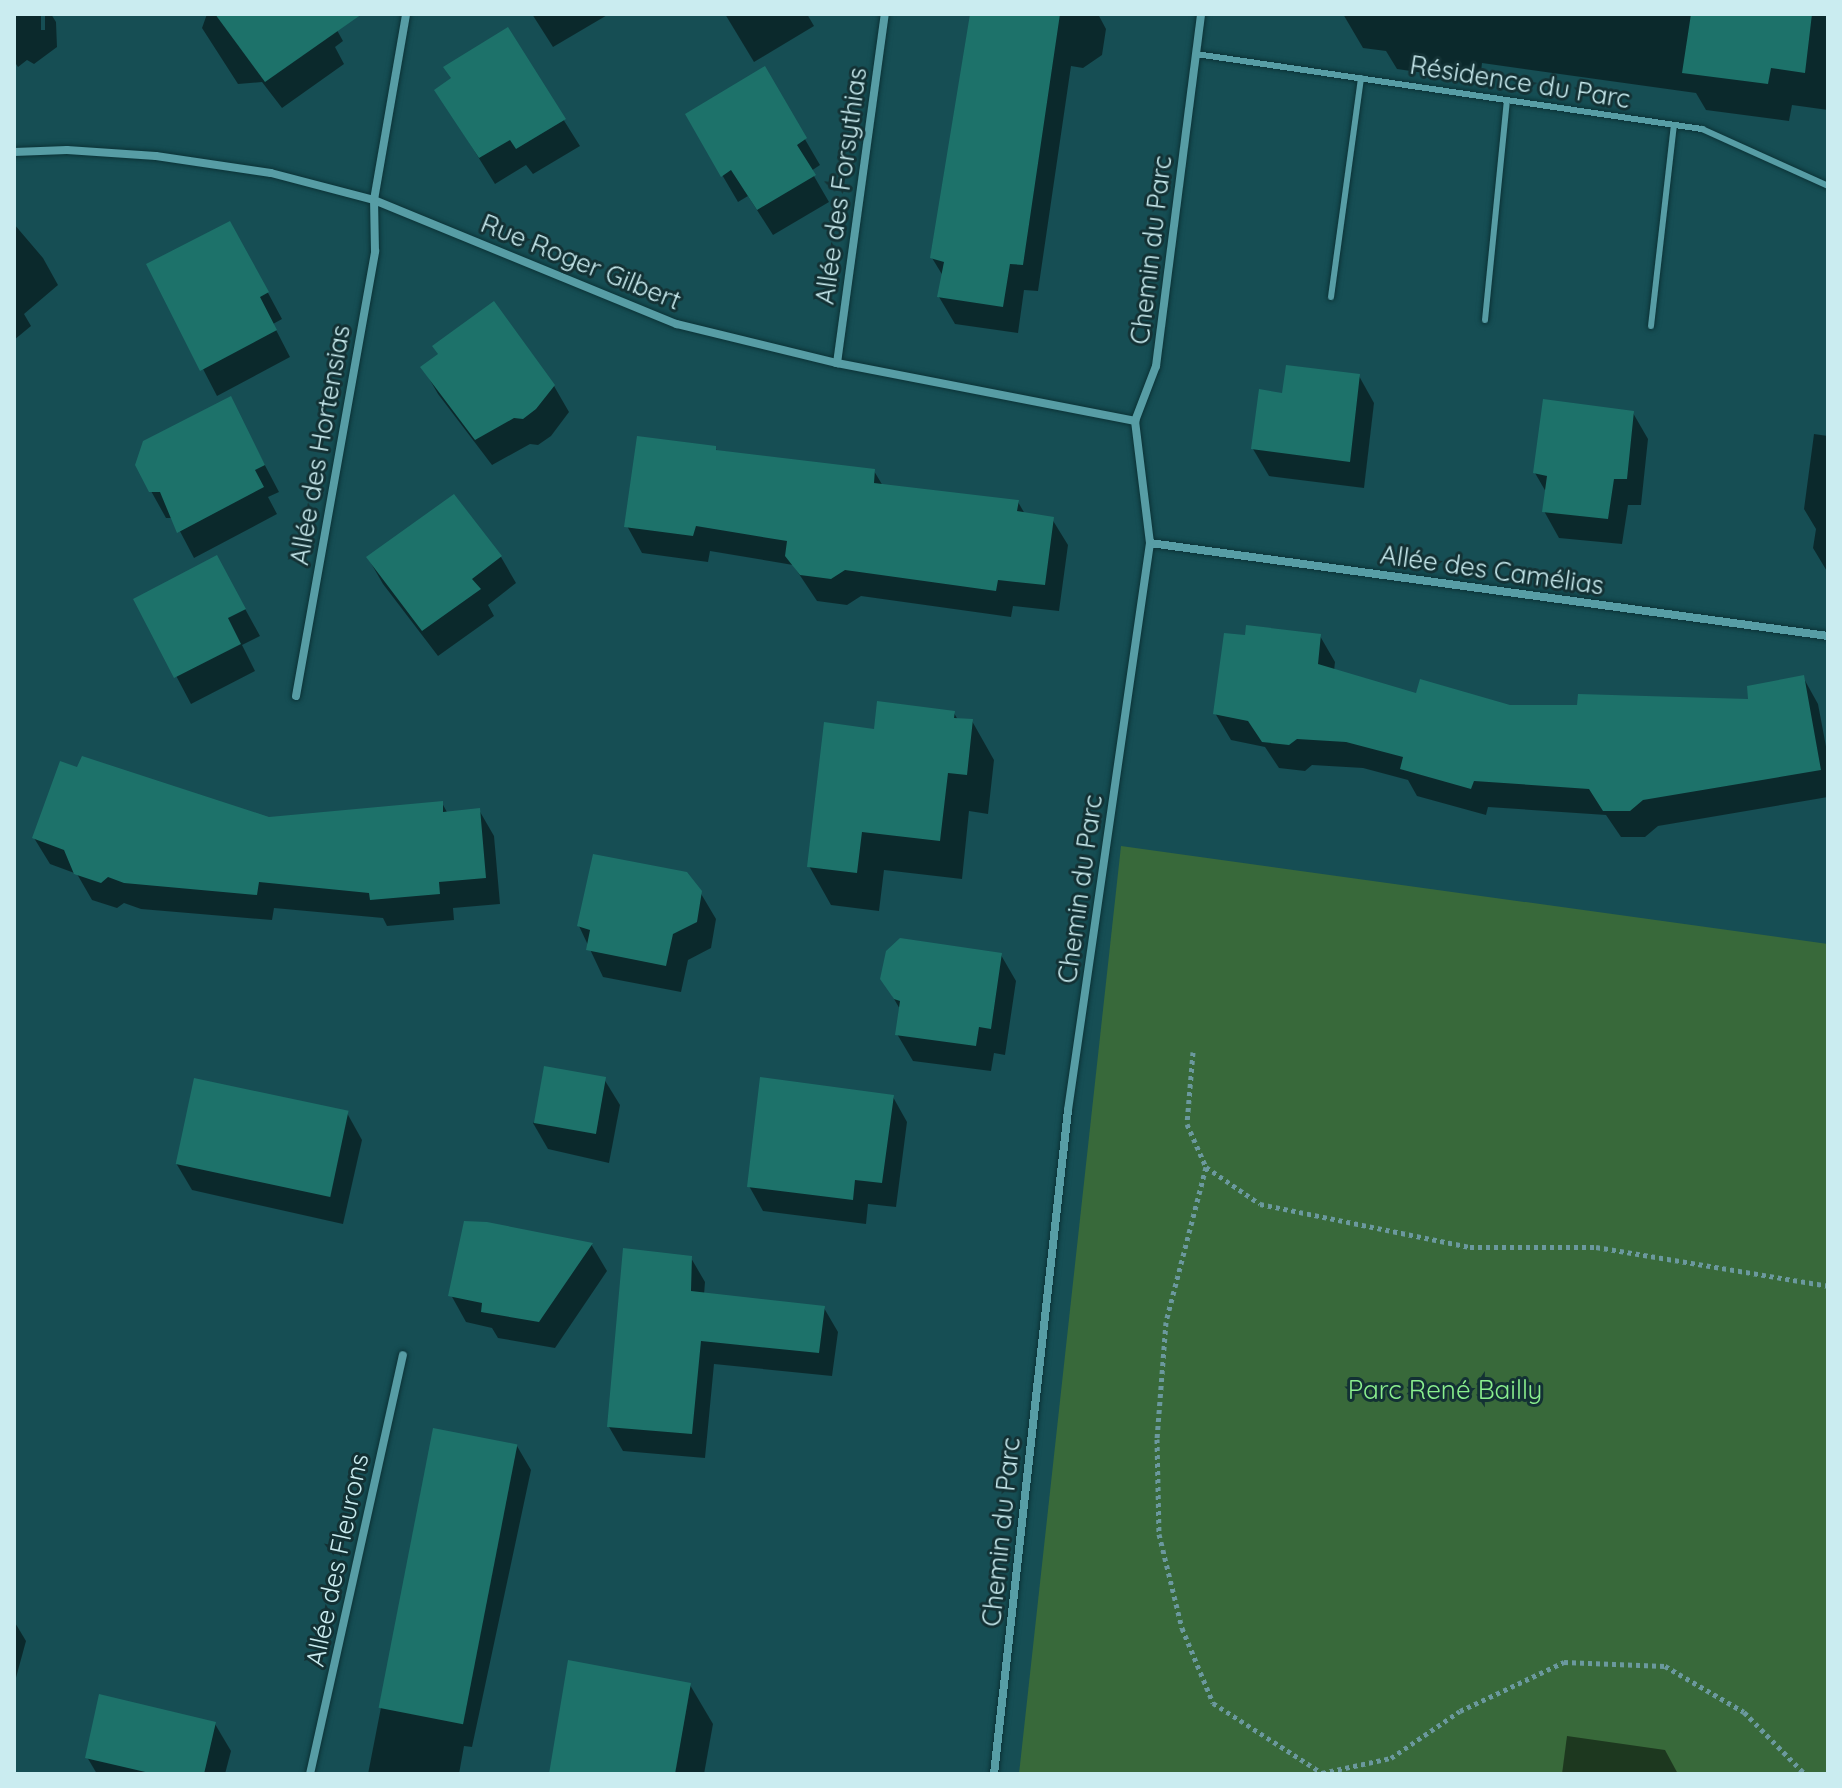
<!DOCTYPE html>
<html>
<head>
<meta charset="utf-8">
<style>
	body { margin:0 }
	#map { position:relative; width:1842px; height:1788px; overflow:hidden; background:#164e54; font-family:Quicksand,sans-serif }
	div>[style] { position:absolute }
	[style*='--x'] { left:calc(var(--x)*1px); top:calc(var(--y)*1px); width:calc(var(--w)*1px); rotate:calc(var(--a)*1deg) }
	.green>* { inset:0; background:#38693a }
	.shadow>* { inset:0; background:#0007 }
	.building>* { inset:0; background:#1d726a; transform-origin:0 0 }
	.path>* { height:5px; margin-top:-2.5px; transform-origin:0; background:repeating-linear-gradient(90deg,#6b999e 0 4px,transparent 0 8px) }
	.roads { filter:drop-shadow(0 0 2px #0b3236) drop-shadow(0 0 2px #0b3236) }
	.lane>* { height:6px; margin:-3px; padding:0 3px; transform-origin:3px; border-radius:3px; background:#579da5 }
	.street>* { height:8px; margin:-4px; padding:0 4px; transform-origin:4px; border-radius:4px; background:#579da5 }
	span { translate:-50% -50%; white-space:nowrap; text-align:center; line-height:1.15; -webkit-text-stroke:6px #133134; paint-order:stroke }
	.street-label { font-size:26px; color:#caecf0 }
	.park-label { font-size:26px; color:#8aef8e }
	.frame { position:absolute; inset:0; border:16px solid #caecf0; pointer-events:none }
</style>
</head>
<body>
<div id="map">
	<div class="green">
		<div style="clip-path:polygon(1121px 846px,1828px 944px,1828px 1774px,1019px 1774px)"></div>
	</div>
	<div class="shadow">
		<div style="clip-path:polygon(14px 14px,41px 14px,41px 30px,45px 30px,45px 14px,51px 14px,56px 22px,57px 47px,34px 64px,27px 60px,18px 67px,14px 61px)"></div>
		<div style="clip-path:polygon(207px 14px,328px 14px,343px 41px,335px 47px,344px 64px,282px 108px,262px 82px,238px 84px,202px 28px)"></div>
		<div style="clip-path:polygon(532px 14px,609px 14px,553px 47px)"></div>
		<div style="clip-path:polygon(725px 14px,807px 14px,814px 26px,754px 62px)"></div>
		<div style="clip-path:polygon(971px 14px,1098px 14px,1106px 29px,1102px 55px,1083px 68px,1071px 66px,1038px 291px,1024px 290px,1018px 333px,955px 324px,939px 297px,943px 276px,932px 258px)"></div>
		<div style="clip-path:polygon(1343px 14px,1828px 14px,1828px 110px,1792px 105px,1789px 121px,1706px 110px,1696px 93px,1482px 63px,1480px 81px,1397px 69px,1386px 51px,1363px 48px)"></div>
		<div style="clip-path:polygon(507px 30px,580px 146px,533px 174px,526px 165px,495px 184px,437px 91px)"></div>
		<div style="clip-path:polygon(764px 69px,820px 165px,811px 171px,829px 202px,773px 235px,748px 196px,738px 202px,687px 115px)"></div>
		<div style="clip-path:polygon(14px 224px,43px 258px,58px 285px,24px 314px,31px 326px,14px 340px)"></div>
		<div style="clip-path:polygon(245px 250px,282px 319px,273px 324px,290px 357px,217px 396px,149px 265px)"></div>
		<div style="clip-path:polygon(423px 368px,554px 386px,569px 412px,551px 436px,538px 445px,530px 444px,492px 465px,438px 394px)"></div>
		<div style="clip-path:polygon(1359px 376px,1374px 403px,1364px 488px,1269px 476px,1253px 449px,1283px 395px)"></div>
		<div style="clip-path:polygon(230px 399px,279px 492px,268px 497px,277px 514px,194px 558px,173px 518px,166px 518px,151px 491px)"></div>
		<div style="clip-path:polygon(1633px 413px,1648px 439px,1641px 505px,1628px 505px,1622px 544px,1559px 538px,1544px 511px,1546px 492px,1535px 473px)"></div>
		<div style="clip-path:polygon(1814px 434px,1828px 436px,1828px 573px,1813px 548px,1816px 529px,1804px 509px)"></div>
		<div style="clip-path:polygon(715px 447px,718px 453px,874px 471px,883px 486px,1018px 502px,1025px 514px,1052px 519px,1068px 545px,1059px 611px,1013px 606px,1011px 617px,861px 596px,847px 605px,817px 601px,793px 565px,710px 551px,708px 562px,642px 553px,627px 526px)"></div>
		<div style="clip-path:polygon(501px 557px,516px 583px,488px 605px,494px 616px,438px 656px,383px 584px,368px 558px)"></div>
		<div style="clip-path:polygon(232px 585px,260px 636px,242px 645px,255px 671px,191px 704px,136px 600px)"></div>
		<div style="clip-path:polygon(1320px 636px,1335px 662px,1334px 671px,1417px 696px,1510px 707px,1750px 701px,1803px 677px,1818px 704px,1828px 757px,1828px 797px,1658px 826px,1645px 837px,1621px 837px,1606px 815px,1488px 807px,1486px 815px,1417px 796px,1408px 780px,1363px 768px,1312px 765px,1305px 771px,1279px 768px,1265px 747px,1231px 740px,1215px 713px)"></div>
		<div style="clip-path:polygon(954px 713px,958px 720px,972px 721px,994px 760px,988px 814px,969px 811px,962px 879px,884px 870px,879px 911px,831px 905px,809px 866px,876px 732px)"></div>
		<div style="clip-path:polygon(442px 803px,448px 814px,479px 810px,494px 836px,500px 904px,453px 908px,454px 920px,387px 926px,383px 918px,274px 908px,272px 920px,141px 909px,124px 903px,117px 908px,92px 900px,77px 874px,50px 864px,34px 838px)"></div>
		<div style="clip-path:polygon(700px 892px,716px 919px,711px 948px,688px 960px,681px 992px,603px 977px,579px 926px)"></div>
		<div style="clip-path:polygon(1001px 955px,1016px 981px,1005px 1055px,994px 1053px,991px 1071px,913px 1061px,897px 1034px,901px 1011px,882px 978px)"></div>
		<div style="clip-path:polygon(604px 1079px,620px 1105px,609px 1163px,548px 1149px,533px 1123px)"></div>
		<div style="clip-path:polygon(893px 1097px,907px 1122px,896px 1207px,868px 1204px,866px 1224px,763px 1211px,749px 1186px)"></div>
		<div style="clip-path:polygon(347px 1113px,362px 1140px,343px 1224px,192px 1190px,176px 1163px)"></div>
		<div style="clip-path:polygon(591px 1244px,607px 1271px,555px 1348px,498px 1338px,492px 1328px,466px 1322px,451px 1295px)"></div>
		<div style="clip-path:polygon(691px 1258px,705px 1282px,704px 1295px,824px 1308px,838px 1332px,832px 1376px,714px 1364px,705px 1458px,623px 1451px,609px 1427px)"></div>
		<div style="clip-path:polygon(435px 1431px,517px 1446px,531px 1470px,472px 1747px,464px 1746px,459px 1774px,368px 1774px)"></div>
		<div style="clip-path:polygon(14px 1621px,26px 1641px,14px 1685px)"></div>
		<div style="clip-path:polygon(690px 1685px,713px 1724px,704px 1774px,551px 1774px)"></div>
		<div style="clip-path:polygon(215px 1724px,231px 1751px,225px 1774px,97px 1774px,87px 1757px)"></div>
		<div style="clip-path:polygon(1567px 1736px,1665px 1750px,1678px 1774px,1562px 1774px)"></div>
	</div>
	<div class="building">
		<div style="clip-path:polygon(215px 14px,362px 14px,265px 82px)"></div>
		<div style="clip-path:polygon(970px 14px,1060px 14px,1023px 265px,1010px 264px,1003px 307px,937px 297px,944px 262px,930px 258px)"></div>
		<div style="clip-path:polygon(1691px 14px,1812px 14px,1805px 73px,1771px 68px,1768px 84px,1682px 73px)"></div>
		<div style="clip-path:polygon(508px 27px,566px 119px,516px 149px,510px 140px,479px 158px,434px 90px,451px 78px,443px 67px)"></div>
		<div style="clip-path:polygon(765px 66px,807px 138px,797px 145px,816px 175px,757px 210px,731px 170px,721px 177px,685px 114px)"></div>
		<div style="clip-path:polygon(230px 221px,269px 292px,260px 297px,277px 330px,200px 371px,146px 264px)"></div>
		<div style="clip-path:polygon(494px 301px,555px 385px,536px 409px,523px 419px,514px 418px,475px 440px,420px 367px,438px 354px,432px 346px)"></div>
		<div style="clip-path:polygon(1286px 365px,1360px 374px,1350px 462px,1251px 449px,1259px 389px,1282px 393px)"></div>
		<div style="clip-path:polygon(231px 396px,265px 465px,255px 470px,264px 487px,177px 533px,160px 492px,149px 492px,135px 465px,143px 441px)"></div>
		<div style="clip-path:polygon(1543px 399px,1634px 411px,1627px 479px,1614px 479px,1608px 519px,1542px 512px,1547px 476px,1533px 473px)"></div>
		<div style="clip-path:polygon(637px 436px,716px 446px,716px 450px,875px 469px,874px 483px,1019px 500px,1017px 511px,1054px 517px,1045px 585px,998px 580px,996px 591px,845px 570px,831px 579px,800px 575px,785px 556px,787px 541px,696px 526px,693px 536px,624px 527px)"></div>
		<div style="clip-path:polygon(454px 494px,502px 556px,472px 579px,481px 589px,422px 631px,366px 557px)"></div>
		<div style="clip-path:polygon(217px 555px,246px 609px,228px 618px,241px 644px,174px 678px,133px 599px)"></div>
		<div style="clip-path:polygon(1246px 625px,1321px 634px,1318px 664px,1416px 693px,1420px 679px,1510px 705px,1577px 705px,1578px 694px,1748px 699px,1747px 686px,1804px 675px,1821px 770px,1643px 800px,1630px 811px,1603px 811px,1589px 789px,1474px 781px,1471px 789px,1400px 769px,1403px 757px,1346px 742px,1297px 739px,1289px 745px,1262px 742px,1248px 721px,1213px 714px,1224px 633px,1245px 635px)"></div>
		<div style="clip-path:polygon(877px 701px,955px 711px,954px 718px,973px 719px,967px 775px,948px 773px,940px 841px,862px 832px,857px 873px,807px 867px,824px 722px,874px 729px)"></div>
		<div style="clip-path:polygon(82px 756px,269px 817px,443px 801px,443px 812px,480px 808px,486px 878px,439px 882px,440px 894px,370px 900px,369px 893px,259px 882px,257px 895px,124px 883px,108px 877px,101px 883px,74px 874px,64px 850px,32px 838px,60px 761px,77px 767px)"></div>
		<div style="clip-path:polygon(593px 854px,687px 872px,702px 891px,697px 922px,673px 934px,666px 966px,586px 950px,590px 930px,577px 926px)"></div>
		<div style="clip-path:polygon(900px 938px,1002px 953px,991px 1029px,979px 1027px,976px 1046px,895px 1035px,900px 1001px,894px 999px,880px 979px,886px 951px)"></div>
		<div style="left:544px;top:1066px;width:63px;height:58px;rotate:10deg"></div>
		<div style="clip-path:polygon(760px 1077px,894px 1095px,882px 1183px,855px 1180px,853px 1200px,747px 1187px)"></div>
		<div style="left:194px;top:1078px;width:158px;height:88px;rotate:12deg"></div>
		<div style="clip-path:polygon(464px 1221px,487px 1222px,593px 1243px,539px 1322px,481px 1312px,482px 1303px,448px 1296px)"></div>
		<div style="clip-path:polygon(623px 1248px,692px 1256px,691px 1291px,825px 1306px,819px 1353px,701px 1341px,692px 1434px,607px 1427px)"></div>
		<div style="left:433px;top:1428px;width:86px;height:285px;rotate:11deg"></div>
		<div style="clip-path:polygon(568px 1660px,691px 1683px,675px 1774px,549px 1774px)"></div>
		<div style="clip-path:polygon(99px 1694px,216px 1722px,204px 1774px,154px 1774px,85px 1758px)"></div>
	</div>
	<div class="path">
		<div style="--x:1193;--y:1052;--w:72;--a:94.8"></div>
		<div style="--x:1187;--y:1124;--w:47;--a:66.2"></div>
		<div style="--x:1206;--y:1167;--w:65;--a:34.4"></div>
		<div style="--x:1260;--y:1204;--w:214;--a:11.6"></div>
		<div style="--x:1470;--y:1247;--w:126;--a:0"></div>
		<div style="--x:1596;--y:1247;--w:235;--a:9.5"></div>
		<div style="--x:1206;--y:1167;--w:160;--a:104.5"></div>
		<div style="--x:1166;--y:1322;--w:117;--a:94.4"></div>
		<div style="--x:1157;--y:1439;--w:95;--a:88.8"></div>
		<div style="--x:1159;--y:1534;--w:97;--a:76.3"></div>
		<div style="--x:1182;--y:1628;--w:81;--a:67.5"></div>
		<div style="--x:1213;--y:1703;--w:130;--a:32.7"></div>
		<div style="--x:1322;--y:1773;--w:71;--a:-12.3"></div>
		<div style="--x:1391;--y:1758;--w:83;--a:-34.3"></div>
		<div style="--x:1460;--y:1711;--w:115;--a:-25.2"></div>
		<div style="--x:1564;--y:1662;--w:101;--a:2.3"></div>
		<div style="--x:1665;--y:1666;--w:91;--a:30.2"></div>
		<div style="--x:1744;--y:1712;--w:87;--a:45.5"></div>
	</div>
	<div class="roads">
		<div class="lane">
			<div style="--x:1196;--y:54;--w:512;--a:8.43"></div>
			<div style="--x:1702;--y:129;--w:138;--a:24.3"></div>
			<div style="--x:1331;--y:297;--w:221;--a:-82.2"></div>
			<div style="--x:1485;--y:320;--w:221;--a:-84.3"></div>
			<div style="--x:1651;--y:326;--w:202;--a:-83.5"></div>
		</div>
		<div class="street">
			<div style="--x:14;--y:152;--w:53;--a:-2.2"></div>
			<div style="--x:67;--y:150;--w:89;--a:3.9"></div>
			<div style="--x:156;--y:156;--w:116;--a:8.4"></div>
			<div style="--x:271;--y:173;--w:106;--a:14.7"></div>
			<div style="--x:374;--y:200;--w:327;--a:22.3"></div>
			<div style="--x:677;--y:324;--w:165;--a:13.7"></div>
			<div style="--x:837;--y:363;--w:304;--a:11"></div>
			<div style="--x:837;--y:363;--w:352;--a:-82.2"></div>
			<div style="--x:1150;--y:543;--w:684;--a:7.81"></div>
			<div style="--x:296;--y:696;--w:452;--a:-79.9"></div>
			<div style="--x:375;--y:251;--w:51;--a:-91.1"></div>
			<div style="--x:374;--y:200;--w:189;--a:-80.2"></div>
			<div style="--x:310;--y:1774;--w:429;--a:-77.5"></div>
			<div style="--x:994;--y:1774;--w:668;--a:-83.64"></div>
			<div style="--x:1068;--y:1110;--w:573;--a:-81.77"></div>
			<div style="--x:1150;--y:543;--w:123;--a:-97"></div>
			<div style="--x:1135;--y:421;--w:59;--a:-69.1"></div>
			<div style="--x:1156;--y:366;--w:355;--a:-82.7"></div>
		</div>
	</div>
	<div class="street-label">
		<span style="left:1520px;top:82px;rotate:9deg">Résidence du Parc</span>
		<span style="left:841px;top:186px;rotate:-82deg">Allée des Forsythias</span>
		<span style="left:1151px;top:250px;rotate:-83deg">Chemin du Parc</span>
		<span style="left:581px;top:262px;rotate:22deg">Rue Roger Gilbert</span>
		<span style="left:320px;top:445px;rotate:-80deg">Allée des Hortensias</span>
		<span style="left:1492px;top:570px;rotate:8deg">Allée des Camélias</span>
		<span style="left:1080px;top:889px;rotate:-82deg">Chemin du Parc</span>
		<span style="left:1001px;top:1532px;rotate:-84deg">Chemin du Parc</span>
		<span style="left:337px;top:1560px;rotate:-78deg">Allée des Fleurons</span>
	</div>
	<div class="park-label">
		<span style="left:1445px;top:1390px">Parc René Bailly</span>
	</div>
	<div class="frame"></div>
</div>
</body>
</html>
